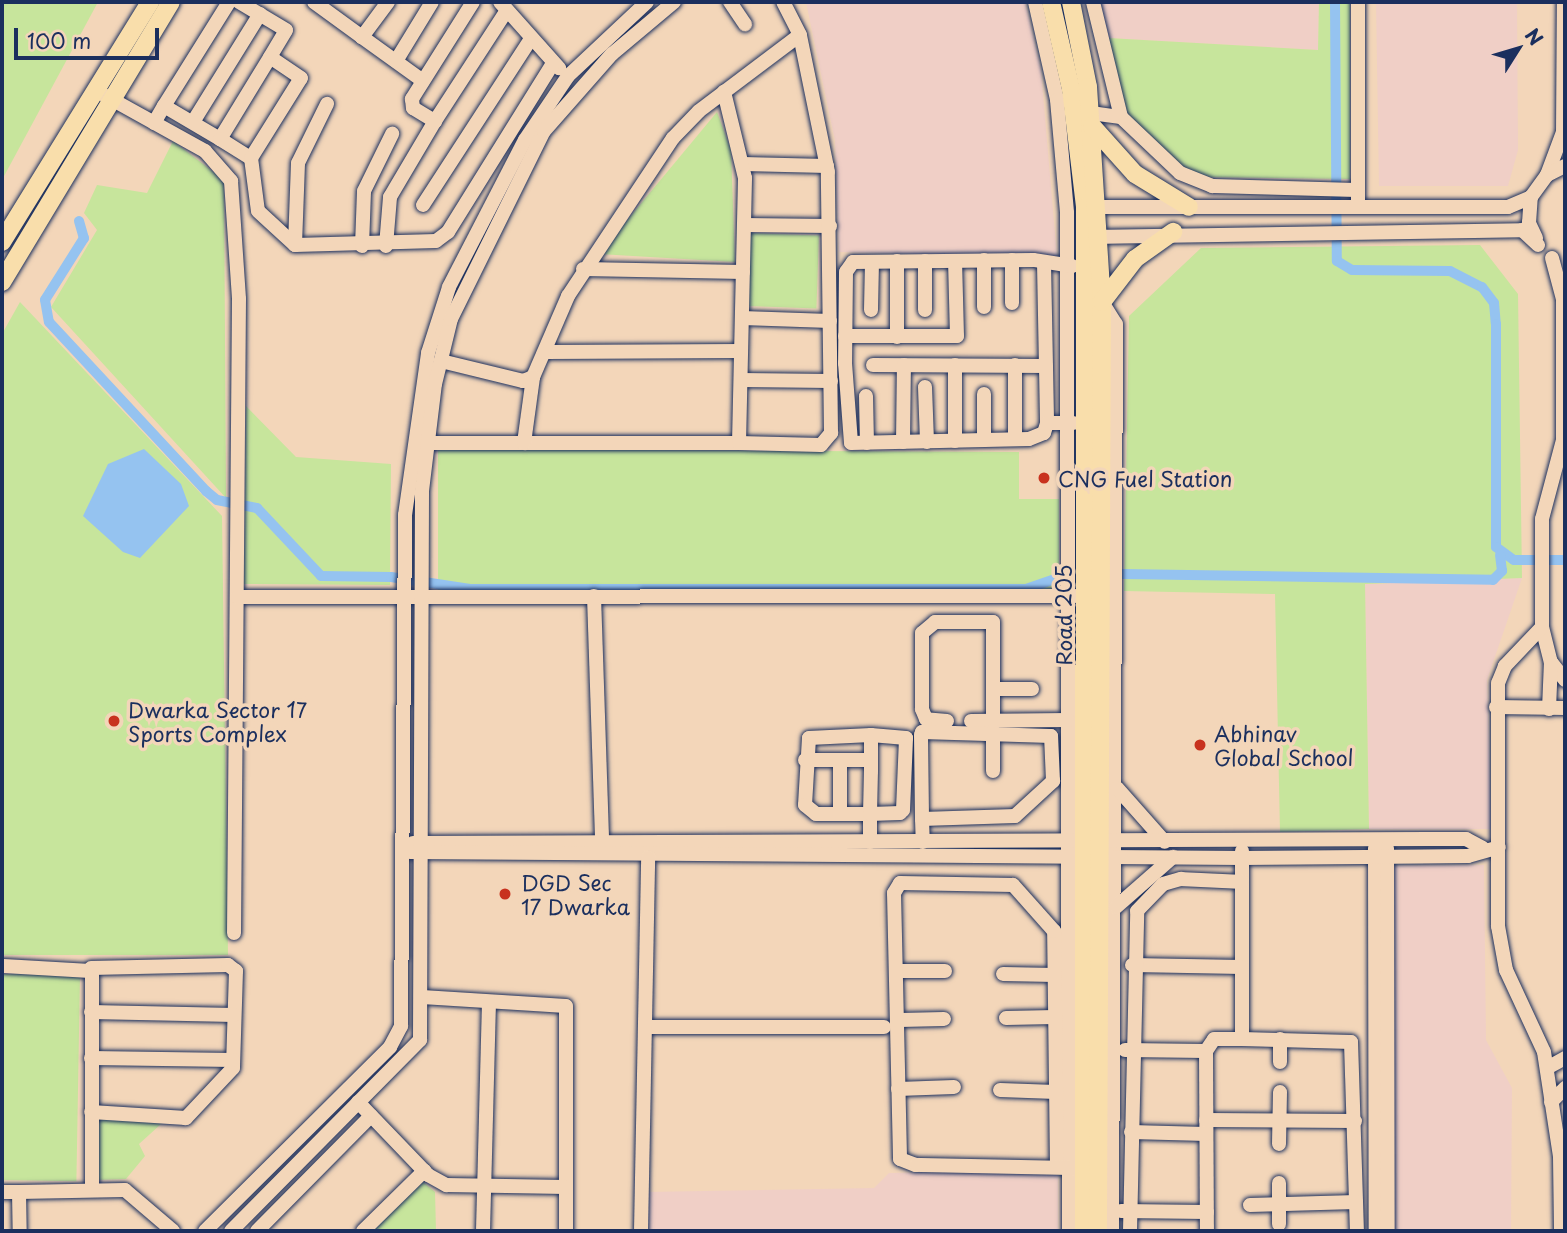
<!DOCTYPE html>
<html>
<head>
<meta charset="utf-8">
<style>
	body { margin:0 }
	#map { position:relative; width:1567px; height:1233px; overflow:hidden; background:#f3d6b9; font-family:"Playpen Sans",sans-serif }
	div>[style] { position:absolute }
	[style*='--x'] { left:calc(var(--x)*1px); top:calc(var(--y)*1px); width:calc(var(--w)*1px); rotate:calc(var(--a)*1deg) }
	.built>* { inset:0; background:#f0cfc6 }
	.green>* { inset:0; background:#c7e59c; transform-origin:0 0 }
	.water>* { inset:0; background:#95c3f0 }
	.canal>* { height:10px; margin:-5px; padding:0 5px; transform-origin:5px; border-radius:5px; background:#95c3f0 }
	.roads { filter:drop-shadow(0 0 2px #1b2f5e) drop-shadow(0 0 2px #1b2f5e) }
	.minor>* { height:14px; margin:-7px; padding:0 7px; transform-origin:7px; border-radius:7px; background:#f3d6b9 }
	.major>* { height:18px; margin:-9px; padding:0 9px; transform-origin:9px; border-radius:9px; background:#f9deab }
	.dots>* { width:19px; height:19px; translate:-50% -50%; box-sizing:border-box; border:4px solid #f3d6b9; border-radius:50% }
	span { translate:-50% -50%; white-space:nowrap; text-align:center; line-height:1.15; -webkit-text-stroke:7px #f3d6b9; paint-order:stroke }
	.poi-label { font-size:21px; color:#1b2f5e }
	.left { translate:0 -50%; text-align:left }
	.street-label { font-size:21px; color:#1b2f5e }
	.frame { position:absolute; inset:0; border:4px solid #1b2f5e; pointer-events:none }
	.north { position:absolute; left:1483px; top:14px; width:70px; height:70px; -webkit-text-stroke:5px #f3d6b9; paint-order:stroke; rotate:53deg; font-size:19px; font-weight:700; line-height:28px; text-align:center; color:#1b2f5e }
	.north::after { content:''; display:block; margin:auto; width:24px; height:32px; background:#1b2f5e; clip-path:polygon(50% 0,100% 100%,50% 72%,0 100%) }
	.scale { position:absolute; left:14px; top:28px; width:145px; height:32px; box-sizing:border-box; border:4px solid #1b2f5e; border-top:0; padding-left:9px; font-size:21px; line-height:24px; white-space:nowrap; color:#1b2f5e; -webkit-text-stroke:5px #f3d6b9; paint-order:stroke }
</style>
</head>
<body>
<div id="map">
	<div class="built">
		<div style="clip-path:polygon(806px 2px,1025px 2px,1041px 71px,1057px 257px,839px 252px,835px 141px)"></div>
		<div style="clip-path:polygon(1098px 2px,1319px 2px,1318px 50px,1108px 38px)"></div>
		<div style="clip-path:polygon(1376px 2px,1517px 2px,1518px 150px,1508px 186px,1379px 186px)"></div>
		<div style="clip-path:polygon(1522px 578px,1487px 680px,1491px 829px,1369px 829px,1365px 584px)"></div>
		<div style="clip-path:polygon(1484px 865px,1486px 1040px,1512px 1088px,1511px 1231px,1380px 1231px,1381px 866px)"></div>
		<div style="clip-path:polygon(1058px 1170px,1058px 1231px,646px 1231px,645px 1192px,874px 1188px,889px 1173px)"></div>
	</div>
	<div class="green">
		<div style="clip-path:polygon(2px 2px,98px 2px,3px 178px,2px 177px)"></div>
		<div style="clip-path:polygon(1319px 2px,1350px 2px,1350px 179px,1192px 177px,1120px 109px,1108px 38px,1318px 50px)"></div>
		<div style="clip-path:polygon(717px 112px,731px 150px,735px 262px,599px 254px)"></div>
		<div style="clip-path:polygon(173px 141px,224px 180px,226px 498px,51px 307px,97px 230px,84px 213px,97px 185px,147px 193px)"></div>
		<div style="left:749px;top:233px;width:70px;height:73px;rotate:2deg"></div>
		<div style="clip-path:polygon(1480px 245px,1518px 294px,1522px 578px,1365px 584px,1369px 829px,1280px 832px,1275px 594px,1124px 591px,1129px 316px,1201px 248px)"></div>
		<div style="clip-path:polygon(20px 302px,222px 516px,228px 955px,2px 955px,2px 334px)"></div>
		<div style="clip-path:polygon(246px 406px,296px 457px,391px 464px,390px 585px,244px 584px)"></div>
		<div style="clip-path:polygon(438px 449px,1019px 452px,1019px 499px,1059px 499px,1059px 597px,438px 593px)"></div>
		<div style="left:2px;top:974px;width:78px;height:206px;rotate:1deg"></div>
		<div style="clip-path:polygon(95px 1115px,171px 1115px,139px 1144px,145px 1156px,126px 1179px,96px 1180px)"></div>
		<div style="clip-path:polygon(423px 1182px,435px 1192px,436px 1231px,372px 1231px)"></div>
	</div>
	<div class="water">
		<div style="clip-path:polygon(144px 449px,181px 484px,189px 506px,140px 558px,123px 552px,83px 516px,108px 464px)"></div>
	</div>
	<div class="canal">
		<div style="--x:1335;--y:2;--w:259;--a:89.6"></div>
		<div style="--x:1337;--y:261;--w:17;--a:31"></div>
		<div style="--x:1352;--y:270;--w:98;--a:0.6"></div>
		<div style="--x:1450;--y:271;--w:36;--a:27"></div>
		<div style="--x:1482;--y:287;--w:20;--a:53"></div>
		<div style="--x:1494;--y:303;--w:21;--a:85"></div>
		<div style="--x:1496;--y:324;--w:223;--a:90"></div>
		<div style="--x:1496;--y:547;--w:22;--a:36"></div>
		<div style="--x:1514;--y:560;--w:51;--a:0"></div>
		<div style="--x:79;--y:221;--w:18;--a:74"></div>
		<div style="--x:84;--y:238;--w:73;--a:122.2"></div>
		<div style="--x:45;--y:300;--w:22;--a:80"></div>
		<div style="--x:49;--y:322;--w:231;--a:47.1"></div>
		<div style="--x:206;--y:491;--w:14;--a:39"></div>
		<div style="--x:217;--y:500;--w:41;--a:11.3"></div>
		<div style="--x:257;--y:508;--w:93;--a:46.7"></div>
		<div style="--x:321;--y:576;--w:70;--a:0.8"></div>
		<div style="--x:391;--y:577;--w:80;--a:8.6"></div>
		<div style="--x:470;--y:589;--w:556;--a:0"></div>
		<div style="--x:1026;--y:589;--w:39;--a:-19"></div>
		<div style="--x:1121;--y:574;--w:372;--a:0.9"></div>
		<div style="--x:1493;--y:580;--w:13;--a:-45"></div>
		<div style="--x:1502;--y:571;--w:16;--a:-97"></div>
	</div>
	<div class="roads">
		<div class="minor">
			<div style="--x:314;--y:2;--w:59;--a:36.1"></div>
			<div style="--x:388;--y:2;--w:44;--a:126.6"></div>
			<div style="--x:362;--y:37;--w:75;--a:35.8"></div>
			<div style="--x:473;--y:2;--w:115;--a:122.2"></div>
			<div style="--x:412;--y:99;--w:9;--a:84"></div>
			<div style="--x:413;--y:108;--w:26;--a:31"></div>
			<div style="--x:435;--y:121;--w:132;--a:-57"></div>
			<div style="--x:500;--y:2;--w:89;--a:48.2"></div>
			<div style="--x:730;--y:2;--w:27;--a:56"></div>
			<div style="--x:1035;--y:2;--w:100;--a:77.3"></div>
			<div style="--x:1057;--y:100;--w:113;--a:84.9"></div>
			<div style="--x:1067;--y:213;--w:1018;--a:89.89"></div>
			<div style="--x:1093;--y:2;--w:118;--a:76.3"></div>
			<div style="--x:1121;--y:117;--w:81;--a:43.5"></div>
			<div style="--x:1180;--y:173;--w:35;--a:22"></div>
			<div style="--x:1212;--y:186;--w:146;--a:1.6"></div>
			<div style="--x:1358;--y:2;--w:198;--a:90"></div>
			<div style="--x:396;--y:61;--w:69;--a:-58.6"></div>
			<div style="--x:95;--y:90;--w:126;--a:29"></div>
			<div style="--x:205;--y:151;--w:40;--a:49"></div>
			<div style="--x:231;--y:181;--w:118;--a:86.1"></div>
			<div style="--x:239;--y:299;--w:634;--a:90.45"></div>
			<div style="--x:164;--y:106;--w:123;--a:-58"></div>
			<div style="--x:1091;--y:113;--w:30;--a:8"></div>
			<div style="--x:193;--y:122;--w:127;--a:-58.2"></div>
			<div style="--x:154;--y:123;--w:20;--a:-60"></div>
			<div style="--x:164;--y:106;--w:65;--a:30.5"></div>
			<div style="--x:220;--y:139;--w:96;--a:-58.6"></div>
			<div style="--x:220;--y:139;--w:36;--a:32"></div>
			<div style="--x:251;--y:158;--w:94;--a:-58"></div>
			<div style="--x:301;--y:78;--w:37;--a:-146"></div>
			<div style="--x:270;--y:57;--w:31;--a:-59"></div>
			<div style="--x:286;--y:30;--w:55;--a:-149.2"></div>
			<div style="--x:251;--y:158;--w:53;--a:82.5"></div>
			<div style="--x:258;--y:211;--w:50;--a:42.6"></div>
			<div style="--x:295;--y:245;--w:141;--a:-1.6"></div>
			<div style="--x:436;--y:241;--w:15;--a:-37"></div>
			<div style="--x:448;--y:232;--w:199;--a:-58.1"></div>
			<div style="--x:743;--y:164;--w:84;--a:1.4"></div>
			<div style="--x:1547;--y:175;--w:46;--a:-69.6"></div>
			<div style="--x:1563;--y:132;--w:130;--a:-89.6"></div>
			<div style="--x:423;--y:205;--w:197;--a:-57"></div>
			<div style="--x:1086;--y:207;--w:422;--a:0"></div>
			<div style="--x:1508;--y:207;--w:25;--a:-23"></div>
			<div style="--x:744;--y:225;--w:86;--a:0.7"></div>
			<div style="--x:1090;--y:237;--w:432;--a:-0.9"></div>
			<div style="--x:1522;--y:230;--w:22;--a:43"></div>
			<div style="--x:1536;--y:238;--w:17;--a:-115"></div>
			<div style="--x:1529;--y:223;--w:26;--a:-86"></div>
			<div style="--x:1531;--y:197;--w:27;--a:-54"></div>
			<div style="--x:1547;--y:175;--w:20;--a:-27"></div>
			<div style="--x:295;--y:245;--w:82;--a:-87.9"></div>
			<div style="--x:298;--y:163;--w:66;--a:-63.8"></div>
			<div style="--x:362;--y:246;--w:55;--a:-87.9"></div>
			<div style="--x:364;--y:191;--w:64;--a:-63.8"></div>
			<div style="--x:386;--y:246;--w:49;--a:-85.3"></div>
			<div style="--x:390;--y:197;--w:88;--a:-59.4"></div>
			<div style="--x:1552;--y:258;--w:42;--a:75"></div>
			<div style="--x:1563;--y:299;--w:141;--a:90"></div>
			<div style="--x:1563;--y:440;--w:82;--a:104.9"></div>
			<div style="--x:1542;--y:519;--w:108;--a:90"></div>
			<div style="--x:1542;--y:627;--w:36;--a:76"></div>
			<div style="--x:1551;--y:662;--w:23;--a:52"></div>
			<div style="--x:1044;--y:263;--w:160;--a:88.9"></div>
			<div style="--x:1072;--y:266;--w:39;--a:-171"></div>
			<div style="--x:1033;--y:260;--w:180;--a:179.4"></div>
			<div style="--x:853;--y:262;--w:12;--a:125"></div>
			<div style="--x:846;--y:272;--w:91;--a:90.6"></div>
			<div style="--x:845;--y:363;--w:80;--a:85.7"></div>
			<div style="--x:851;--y:443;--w:178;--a:-1.3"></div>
			<div style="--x:1029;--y:439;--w:16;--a:-22"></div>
			<div style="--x:1044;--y:433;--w:10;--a:-73"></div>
			<div style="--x:1047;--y:423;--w:26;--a:0"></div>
			<div style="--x:583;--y:269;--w:160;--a:1.1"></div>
			<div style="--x:1102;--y:302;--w:26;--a:58"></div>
			<div style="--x:1116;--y:324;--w:907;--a:90.25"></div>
			<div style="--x:1012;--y:303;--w:43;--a:-90"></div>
			<div style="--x:984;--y:307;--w:47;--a:-90"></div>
			<div style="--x:871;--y:310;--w:48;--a:-88.8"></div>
			<div style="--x:925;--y:310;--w:49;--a:-90"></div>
			<div style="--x:742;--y:318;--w:88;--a:2"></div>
			<div style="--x:845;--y:336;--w:112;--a:0"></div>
			<div style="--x:957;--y:336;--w:75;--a:-91.5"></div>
			<div style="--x:897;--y:337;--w:76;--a:-90"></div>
			<div style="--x:546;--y:352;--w:195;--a:-0.3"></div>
			<div style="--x:441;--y:361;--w:84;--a:13.7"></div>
			<div style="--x:523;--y:381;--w:11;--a:-22"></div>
			<div style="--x:533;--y:377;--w:88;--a:-66.6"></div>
			<div style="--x:568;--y:296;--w:190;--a:-56.4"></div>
			<div style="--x:673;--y:138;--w:37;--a:-46"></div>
			<div style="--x:699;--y:111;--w:126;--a:-37"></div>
			<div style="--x:800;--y:35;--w:37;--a:-117"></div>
			<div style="--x:873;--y:365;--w:173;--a:0.3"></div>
			<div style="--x:955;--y:365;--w:76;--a:90"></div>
			<div style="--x:741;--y:380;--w:90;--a:0.6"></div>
			<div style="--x:925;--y:387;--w:55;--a:87.9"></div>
			<div style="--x:984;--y:394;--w:46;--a:90"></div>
			<div style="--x:866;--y:396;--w:47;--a:88.8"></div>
			<div style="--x:1015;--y:439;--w:74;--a:-90"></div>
			<div style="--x:903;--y:442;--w:77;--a:-89.3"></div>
			<div style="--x:427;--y:443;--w:312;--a:0"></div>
			<div style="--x:739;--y:443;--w:265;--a:-88.7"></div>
			<div style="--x:745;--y:178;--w:89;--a:-103.7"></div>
			<div style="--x:524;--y:443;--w:67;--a:-82.2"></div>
			<div style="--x:739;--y:443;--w:82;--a:1.4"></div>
			<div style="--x:821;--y:445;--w:16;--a:-50"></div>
			<div style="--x:831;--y:433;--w:261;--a:-90.7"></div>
			<div style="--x:828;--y:172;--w:140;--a:-101.6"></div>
			<div style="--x:594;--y:596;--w:246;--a:88.1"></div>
			<div style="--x:238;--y:597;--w:837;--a:-0.07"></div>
			<div style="--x:1542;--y:627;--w:54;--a:133.5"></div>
			<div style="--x:1505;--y:666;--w:18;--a:112"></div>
			<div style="--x:1498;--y:683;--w:243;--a:90"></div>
			<div style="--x:1498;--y:926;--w:45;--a:79.7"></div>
			<div style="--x:1506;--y:970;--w:90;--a:65.1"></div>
			<div style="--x:1544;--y:1052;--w:106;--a:81.3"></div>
			<div style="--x:1560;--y:1157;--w:74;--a:89.2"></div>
			<div style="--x:993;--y:689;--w:39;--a:0"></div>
			<div style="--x:1496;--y:707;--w:69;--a:0.8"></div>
			<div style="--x:1549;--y:709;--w:47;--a:-87.6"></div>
			<div style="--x:947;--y:721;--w:21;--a:-175"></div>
			<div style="--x:926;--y:719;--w:11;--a:-112"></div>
			<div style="--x:922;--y:709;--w:76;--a:-90"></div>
			<div style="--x:922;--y:633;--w:17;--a:-40"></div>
			<div style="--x:935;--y:622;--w:58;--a:0"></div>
			<div style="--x:993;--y:622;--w:99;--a:90"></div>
			<div style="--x:971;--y:721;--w:97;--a:-0.6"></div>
			<div style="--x:805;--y:760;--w:66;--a:0"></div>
			<div style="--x:993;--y:771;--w:40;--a:-90"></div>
			<div style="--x:1117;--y:788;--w:72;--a:48.4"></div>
			<div style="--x:840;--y:814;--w:54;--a:-90"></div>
			<div style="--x:922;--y:819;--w:93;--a:-1.8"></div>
			<div style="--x:1015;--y:816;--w:52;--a:-42.6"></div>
			<div style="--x:1053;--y:781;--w:45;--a:-92.5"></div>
			<div style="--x:1051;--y:736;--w:129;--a:-178.2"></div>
			<div style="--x:922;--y:732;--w:3;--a:108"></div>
			<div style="--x:921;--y:735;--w:84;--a:89.3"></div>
			<div style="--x:922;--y:819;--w:23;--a:88"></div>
			<div style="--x:870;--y:842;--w:28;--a:-90"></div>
			<div style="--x:870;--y:814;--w:43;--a:-88.7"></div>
			<div style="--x:871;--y:771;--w:36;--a:-90"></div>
			<div style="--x:871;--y:735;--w:62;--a:177.2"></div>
			<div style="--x:809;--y:738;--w:67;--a:93.4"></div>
			<div style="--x:805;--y:805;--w:14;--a:39"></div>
			<div style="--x:816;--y:814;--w:54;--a:0"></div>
			<div style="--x:870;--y:814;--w:30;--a:-2"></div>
			<div style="--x:900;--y:813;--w:4;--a:-45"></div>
			<div style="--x:903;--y:810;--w:72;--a:-87.6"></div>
			<div style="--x:906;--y:738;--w:35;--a:-175"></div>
			<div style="--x:413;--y:843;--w:1053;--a:-0.22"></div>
			<div style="--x:1466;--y:839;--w:19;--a:28"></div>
			<div style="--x:1375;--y:848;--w:383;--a:89.9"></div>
			<div style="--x:1387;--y:848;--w:383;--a:89.9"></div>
			<div style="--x:1242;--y:851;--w:188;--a:90"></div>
			<div style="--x:1242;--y:1039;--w:109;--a:1.6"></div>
			<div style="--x:1351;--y:1042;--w:189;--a:88.2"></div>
			<div style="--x:410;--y:852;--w:832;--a:0.41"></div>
			<div style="--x:1242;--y:858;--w:226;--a:-0.5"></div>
			<div style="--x:1468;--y:856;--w:32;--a:-16"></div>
			<div style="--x:1116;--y:907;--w:76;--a:-41.3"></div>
			<div style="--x:1132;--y:965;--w:110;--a:1"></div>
			<div style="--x:2;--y:966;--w:90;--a:3.2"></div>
			<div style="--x:92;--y:971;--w:217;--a:90"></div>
			<div style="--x:91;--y:968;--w:137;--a:-1.3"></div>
			<div style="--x:228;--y:965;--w:10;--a:37"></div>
			<div style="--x:236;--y:971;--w:97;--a:91.8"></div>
			<div style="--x:233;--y:1068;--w:69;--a:133.2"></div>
			<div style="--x:186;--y:1118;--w:95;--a:-176.4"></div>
			<div style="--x:898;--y:971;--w:47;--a:0"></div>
			<div style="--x:1003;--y:974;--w:52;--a:1.1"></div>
			<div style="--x:422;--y:997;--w:144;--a:3.6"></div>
			<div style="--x:566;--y:1006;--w:225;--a:90"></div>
			<div style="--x:91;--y:1012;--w:143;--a:1.2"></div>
			<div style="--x:1006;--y:1018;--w:49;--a:-1.2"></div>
			<div style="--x:900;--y:1020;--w:44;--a:-1.3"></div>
			<div style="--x:646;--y:1027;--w:238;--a:0"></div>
			<div style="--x:1280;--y:1039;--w:23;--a:90"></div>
			<div style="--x:1125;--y:1050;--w:81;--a:0.7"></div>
			<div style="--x:1206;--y:1051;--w:14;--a:-56"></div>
			<div style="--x:1214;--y:1039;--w:28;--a:0"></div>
			<div style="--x:1206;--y:1051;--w:180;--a:89.7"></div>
			<div style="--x:91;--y:1058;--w:142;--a:0.8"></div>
			<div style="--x:1547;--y:1068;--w:21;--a:-29"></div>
			<div style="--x:898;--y:1089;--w:56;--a:-2"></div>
			<div style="--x:1000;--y:1090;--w:56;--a:2"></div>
			<div style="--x:358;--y:1102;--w:101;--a:46.2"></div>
			<div style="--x:428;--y:1175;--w:21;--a:29"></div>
			<div style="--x:446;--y:1185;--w:120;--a:1"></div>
			<div style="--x:1551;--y:1102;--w:20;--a:-45"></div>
			<div style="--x:1206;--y:1120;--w:149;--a:0.4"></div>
			<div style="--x:1131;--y:1132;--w:75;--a:1.5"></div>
			<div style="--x:1279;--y:1144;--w:52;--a:-88.9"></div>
			<div style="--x:1057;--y:1166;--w:235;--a:-90.7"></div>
			<div style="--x:1054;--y:931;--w:62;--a:-131.7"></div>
			<div style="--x:1013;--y:885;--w:113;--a:-179"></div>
			<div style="--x:900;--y:883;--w:12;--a:121"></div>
			<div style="--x:894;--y:893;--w:266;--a:88.7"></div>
			<div style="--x:900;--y:1159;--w:17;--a:21"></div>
			<div style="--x:916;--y:1165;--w:160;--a:1.1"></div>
			<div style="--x:2;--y:1192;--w:17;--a:0"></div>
			<div style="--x:19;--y:1192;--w:39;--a:89"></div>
			<div style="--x:19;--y:1192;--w:106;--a:-1.1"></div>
			<div style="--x:125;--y:1190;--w:63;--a:40.5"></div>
			<div style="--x:1250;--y:1205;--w:106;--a:-1.6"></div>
			<div style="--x:1121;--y:1211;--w:86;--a:0.7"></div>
			<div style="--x:1279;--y:1224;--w:41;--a:-90"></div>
			<div style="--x:205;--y:1231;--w:261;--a:-44.8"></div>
			<div style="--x:390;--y:1047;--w:24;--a:-62"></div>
			<div style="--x:401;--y:1026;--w:511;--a:-89.55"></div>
			<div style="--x:405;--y:515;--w:164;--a:-81.9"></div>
			<div style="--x:428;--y:353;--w:69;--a:-72.3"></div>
			<div style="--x:449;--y:287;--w:165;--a:-62.7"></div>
			<div style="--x:525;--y:140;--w:77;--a:-56.1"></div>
			<div style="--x:568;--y:76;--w:108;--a:-43.1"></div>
			<div style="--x:231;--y:1231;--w:269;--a:-45.3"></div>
			<div style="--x:420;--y:1040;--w:549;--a:-89.79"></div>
			<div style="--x:422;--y:491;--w:108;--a:-83.1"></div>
			<div style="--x:435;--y:384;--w:67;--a:-76.2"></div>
			<div style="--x:451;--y:319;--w:210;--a:-63.7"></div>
			<div style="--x:544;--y:131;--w:103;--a:-48.6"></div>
			<div style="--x:612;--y:54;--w:81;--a:-40"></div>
			<div style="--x:257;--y:1231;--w:162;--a:-45.3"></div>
			<div style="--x:363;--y:1231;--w:86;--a:-44.5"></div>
			<div style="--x:483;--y:1231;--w:229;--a:-88.5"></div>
			<div style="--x:641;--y:1231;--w:374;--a:-88.9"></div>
			<div style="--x:1130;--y:1231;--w:320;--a:-88.7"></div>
			<div style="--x:1137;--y:911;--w:37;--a:-46"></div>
			<div style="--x:1163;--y:884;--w:19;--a:-16"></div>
			<div style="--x:1181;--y:879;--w:61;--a:2.8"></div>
		</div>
		<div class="major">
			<div style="--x:1051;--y:2;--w:89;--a:77.1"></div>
			<div style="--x:1071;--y:89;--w:119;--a:83.2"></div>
			<div style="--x:1085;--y:207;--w:1024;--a:90.06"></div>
			<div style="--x:1071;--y:2;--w:87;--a:78.7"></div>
			<div style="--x:1088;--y:87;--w:215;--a:86.3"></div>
			<div style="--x:1102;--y:302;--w:929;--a:90.25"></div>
			<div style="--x:1092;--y:126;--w:64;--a:48.1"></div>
			<div style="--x:1135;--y:174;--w:63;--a:31.4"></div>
			<div style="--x:2;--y:242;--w:282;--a:-58.3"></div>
			<div style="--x:2;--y:282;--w:327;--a:-58.9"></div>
			<div style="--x:1102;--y:302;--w:54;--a:-52.5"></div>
			<div style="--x:1135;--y:259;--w:47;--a:-35.4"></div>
		</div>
	</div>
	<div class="dots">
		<div style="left:1044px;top:478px;background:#c8321e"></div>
		<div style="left:114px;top:721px;background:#c8321e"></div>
		<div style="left:1200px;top:745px;background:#c8321e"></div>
		<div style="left:505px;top:894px;background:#c8321e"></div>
	</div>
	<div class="poi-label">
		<span class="left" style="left:1058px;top:478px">CNG Fuel Station</span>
		<span class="left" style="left:128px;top:721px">Dwarka Sector 17<br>Sports Complex</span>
		<span class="left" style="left:1214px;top:745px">Abhinav<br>Global School</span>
		<span class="left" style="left:521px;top:894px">DGD Sec<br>17 Dwarka</span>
	</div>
	<div class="street-label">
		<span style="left:1063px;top:615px;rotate:-90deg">Road 205</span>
	</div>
	<div class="frame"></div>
	<div class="north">N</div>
	<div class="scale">100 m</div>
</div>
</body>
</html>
